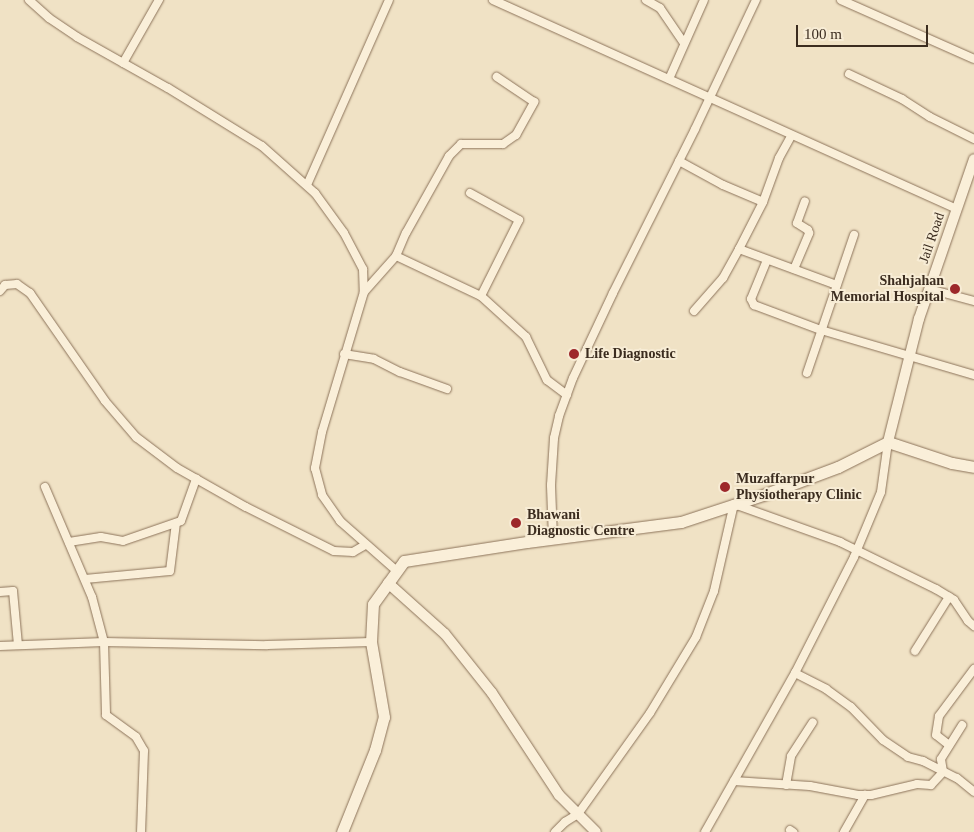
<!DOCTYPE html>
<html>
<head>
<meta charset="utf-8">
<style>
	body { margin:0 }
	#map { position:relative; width:974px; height:832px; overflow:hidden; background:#f0e2c5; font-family:"Times New Roman",serif }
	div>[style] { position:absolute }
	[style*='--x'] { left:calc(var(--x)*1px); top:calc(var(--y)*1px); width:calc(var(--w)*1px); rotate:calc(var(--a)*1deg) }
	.roads { filter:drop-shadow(0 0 1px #8c735a) drop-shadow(0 0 1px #8c735a) }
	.minor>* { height:8px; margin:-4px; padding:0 4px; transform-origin:4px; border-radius:4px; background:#faefd9 }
	.tertiary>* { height:10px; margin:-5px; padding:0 5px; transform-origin:5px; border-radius:5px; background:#faefd9 }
	.secondary>* { height:11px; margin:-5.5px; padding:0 5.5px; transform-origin:5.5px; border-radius:5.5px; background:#faefd9 }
	.dots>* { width:14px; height:14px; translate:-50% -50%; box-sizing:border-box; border:2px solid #f7ecd5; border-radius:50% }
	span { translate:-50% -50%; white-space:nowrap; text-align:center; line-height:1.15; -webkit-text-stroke:4px #f7ecd5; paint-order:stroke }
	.street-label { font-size:14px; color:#3b2c1f }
	.poi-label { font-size:14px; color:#3b2c1f; font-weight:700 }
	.right { translate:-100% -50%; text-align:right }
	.left { translate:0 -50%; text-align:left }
	.scale { position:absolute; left:796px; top:25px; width:132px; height:22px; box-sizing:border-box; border:2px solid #3b2c1f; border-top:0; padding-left:6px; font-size:15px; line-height:18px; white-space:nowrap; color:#3b2c1f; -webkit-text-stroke:4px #f7ecd5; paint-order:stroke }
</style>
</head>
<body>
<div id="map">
	<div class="roads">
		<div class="minor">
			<div style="--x:29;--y:0;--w:27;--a:42"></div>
			<div style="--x:49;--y:18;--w:34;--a:34"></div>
			<div style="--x:77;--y:37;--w:104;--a:29.3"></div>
			<div style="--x:168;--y:88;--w:110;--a:31.7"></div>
			<div style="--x:262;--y:146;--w:71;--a:41.6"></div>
			<div style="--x:315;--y:193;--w:49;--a:54.1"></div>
			<div style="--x:344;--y:233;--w:41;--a:62.2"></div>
			<div style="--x:363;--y:269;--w:23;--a:88"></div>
			<div style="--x:364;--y:292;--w:146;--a:106.7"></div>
			<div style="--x:322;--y:432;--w:37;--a:101"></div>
			<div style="--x:315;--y:468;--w:28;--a:75"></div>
			<div style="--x:322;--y:495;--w:32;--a:55"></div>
			<div style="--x:340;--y:521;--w:76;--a:41.3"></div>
			<div style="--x:493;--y:0;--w:509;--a:24.25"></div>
			<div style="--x:646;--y:0;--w:16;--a:30"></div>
			<div style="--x:660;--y:8;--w:42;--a:55.6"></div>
			<div style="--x:841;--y:0;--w:145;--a:23.9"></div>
			<div style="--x:123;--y:63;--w:73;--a:-60.3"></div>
			<div style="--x:849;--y:74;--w:59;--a:25.3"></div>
			<div style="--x:902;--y:99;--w:33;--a:33"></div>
			<div style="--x:930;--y:117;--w:49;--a:26.6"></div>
			<div style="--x:669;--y:79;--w:86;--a:-66.1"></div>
			<div style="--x:679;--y:161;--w:50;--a:28.6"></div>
			<div style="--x:723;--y:185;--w:43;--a:23"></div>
			<div style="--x:307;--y:185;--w:202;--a:-66.1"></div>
			<div style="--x:470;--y:193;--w:56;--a:28.9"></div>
			<div style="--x:519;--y:220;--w:85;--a:116.6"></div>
			<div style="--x:739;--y:249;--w:104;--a:20.2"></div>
			<div style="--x:396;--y:256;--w:94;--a:25.2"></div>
			<div style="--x:481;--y:296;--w:61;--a:42.3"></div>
			<div style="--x:526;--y:337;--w:48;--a:64"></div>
			<div style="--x:547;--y:380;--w:25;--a:37"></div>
			<div style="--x:767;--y:260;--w:42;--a:112.3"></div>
			<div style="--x:751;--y:299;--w:7;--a:63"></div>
			<div style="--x:754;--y:305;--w:72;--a:20.5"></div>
			<div style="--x:821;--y:330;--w:159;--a:16.4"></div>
			<div style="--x:794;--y:269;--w:39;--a:-67"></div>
			<div style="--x:809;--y:233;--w:3;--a:-108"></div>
			<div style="--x:808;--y:230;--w:13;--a:-148"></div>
			<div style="--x:797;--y:223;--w:23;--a:-70"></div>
			<div style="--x:929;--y:289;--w:47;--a:14.9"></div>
			<div style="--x:0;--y:291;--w:8;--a:-50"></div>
			<div style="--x:5;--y:285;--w:12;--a:-5"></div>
			<div style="--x:17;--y:284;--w:16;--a:35"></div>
			<div style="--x:30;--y:293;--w:131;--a:55.2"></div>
			<div style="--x:105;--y:401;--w:48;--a:49.3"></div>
			<div style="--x:136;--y:437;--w:51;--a:37.1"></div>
			<div style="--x:177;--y:468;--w:79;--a:29.5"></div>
			<div style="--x:246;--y:507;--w:98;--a:26.6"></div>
			<div style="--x:334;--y:551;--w:19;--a:3"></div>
			<div style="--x:353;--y:552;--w:14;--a:-30"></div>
			<div style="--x:364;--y:292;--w:48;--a:-48.4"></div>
			<div style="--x:396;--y:256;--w:25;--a:-67"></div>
			<div style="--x:406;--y:233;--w:88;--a:-60.8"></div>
			<div style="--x:449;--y:156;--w:17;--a:-45"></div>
			<div style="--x:461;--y:144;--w:42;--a:0"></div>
			<div style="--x:503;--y:144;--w:16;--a:-35"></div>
			<div style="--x:516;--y:135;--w:38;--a:-61"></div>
			<div style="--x:534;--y:102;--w:45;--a:-146"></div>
			<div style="--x:694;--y:311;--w:44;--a:-48.7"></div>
			<div style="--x:723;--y:278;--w:33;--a:-61"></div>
			<div style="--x:739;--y:249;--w:53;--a:-62.9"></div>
			<div style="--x:763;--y:202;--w:47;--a:-70"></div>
			<div style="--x:779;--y:158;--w:25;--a:-61"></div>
			<div style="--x:344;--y:354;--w:30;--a:9"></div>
			<div style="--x:374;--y:359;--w:29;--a:27"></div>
			<div style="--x:400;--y:372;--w:50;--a:19.9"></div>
			<div style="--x:807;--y:373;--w:146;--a:-71.2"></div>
			<div style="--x:45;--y:487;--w:120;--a:66.9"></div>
			<div style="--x:92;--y:597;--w:47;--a:75.1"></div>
			<div style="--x:104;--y:642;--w:73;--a:88.4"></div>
			<div style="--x:106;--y:715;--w:37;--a:36"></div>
			<div style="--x:136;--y:737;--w:16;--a:60"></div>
			<div style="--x:144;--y:751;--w:81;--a:92.1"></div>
			<div style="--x:553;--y:538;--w:53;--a:-92.2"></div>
			<div style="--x:551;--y:485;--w:47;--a:-86.3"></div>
			<div style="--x:554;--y:438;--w:23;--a:-77"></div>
			<div style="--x:559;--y:416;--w:40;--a:-69.8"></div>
			<div style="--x:573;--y:378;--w:94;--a:-64.8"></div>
			<div style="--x:613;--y:293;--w:183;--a:-63.4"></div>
			<div style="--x:695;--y:129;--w:143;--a:-64.7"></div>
			<div style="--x:69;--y:542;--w:32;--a:-9"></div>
			<div style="--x:101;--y:537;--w:22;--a:10"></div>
			<div style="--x:123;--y:541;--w:61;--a:-19"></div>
			<div style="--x:181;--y:521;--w:45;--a:-70.3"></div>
			<div style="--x:85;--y:579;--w:85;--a:-5.4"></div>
			<div style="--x:170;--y:571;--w:48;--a:-82.9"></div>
			<div style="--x:0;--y:592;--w:13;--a:-4"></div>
			<div style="--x:13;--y:591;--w:54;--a:84.7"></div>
			<div style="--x:0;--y:646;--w:104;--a:-2.2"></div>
			<div style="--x:104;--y:642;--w:163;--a:1.1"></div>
			<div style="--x:267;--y:645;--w:104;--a:-1.7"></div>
			<div style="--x:915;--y:651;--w:64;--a:-57.8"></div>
			<div style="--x:795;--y:673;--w:35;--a:27"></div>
			<div style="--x:826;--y:689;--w:31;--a:36"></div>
			<div style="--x:851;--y:707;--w:46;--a:45.9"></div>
			<div style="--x:883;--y:740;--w:30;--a:34"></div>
			<div style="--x:908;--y:757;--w:16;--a:15"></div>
			<div style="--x:923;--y:761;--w:38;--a:27"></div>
			<div style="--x:957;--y:778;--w:22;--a:39"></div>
			<div style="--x:949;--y:745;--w:16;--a:-142"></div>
			<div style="--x:936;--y:735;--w:19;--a:-81"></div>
			<div style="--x:939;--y:716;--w:59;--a:-53.3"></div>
			<div style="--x:734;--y:781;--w:76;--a:3.8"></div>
			<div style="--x:810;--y:786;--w:49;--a:10.6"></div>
			<div style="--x:858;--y:795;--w:13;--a:0"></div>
			<div style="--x:871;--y:795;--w:47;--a:-13.4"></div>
			<div style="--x:917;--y:784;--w:14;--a:4"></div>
			<div style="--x:931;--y:785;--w:18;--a:-47"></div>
			<div style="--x:943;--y:772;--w:13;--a:-99"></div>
			<div style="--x:941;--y:759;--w:40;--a:-58"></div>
			<div style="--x:786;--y:785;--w:29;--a:-80"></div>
			<div style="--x:791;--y:756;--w:40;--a:-57.1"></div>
			<div style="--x:790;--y:830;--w:4;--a:34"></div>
			<div style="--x:555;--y:832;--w:14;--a:-45"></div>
			<div style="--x:565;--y:822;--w:15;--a:-32"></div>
			<div style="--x:578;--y:814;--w:124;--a:-54.5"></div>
			<div style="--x:650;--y:713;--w:89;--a:-58.8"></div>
			<div style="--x:696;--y:637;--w:49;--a:-68.6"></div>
			<div style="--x:714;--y:591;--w:89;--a:-77.1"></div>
			<div style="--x:734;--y:504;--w:113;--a:19.7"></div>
			<div style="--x:840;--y:542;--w:107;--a:26.1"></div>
			<div style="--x:936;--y:589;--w:21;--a:31"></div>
			<div style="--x:954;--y:600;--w:25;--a:56"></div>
			<div style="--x:968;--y:621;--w:8;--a:40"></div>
			<div style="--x:705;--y:832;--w:183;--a:-60.5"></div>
			<div style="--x:795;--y:673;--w:130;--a:-63"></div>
			<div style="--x:854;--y:557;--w:70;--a:-67.4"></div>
			<div style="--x:881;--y:492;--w:50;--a:-82"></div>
			<div style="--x:844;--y:832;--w:43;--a:-60.4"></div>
		</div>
		<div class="tertiary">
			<div style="--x:888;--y:442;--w:127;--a:-75.9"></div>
			<div style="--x:919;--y:319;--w:169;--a:-71"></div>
			<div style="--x:388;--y:583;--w:76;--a:41.8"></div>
			<div style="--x:445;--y:634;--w:75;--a:51.5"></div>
			<div style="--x:492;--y:693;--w:122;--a:56.7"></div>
			<div style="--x:559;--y:795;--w:52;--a:45"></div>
		</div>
		<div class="secondary">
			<div style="--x:342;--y:832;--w:88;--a:-68.1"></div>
			<div style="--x:375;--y:750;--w:34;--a:-75"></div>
			<div style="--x:384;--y:717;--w:76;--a:-99.8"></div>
			<div style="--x:371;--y:642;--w:38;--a:-87"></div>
			<div style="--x:373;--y:604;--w:53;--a:-54.2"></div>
			<div style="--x:404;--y:561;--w:124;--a:-8.8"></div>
			<div style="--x:527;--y:542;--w:155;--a:-7.4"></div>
			<div style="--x:681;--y:522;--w:86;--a:-18.2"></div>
			<div style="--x:763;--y:495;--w:80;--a:-20.5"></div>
			<div style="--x:838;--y:467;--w:56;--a:-26.6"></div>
			<div style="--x:888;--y:442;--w:67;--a:18.2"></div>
			<div style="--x:952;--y:463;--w:22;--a:10"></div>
		</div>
	</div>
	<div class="dots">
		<div style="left:955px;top:289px;background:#9d282b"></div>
		<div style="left:574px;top:354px;background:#9d282b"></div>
		<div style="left:725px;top:487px;background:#9d282b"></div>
		<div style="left:516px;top:523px;background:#9d282b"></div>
	</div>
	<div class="street-label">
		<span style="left:932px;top:238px;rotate:-71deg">Jail Road</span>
	</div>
	<div class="poi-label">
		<span class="right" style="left:944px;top:289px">Shahjahan<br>Memorial Hospital</span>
		<span class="left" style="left:585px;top:354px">Life Diagnostic</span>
		<span class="left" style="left:736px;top:487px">Muzaffarpur<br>Physiotherapy Clinic</span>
		<span class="left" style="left:527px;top:523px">Bhawani<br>Diagnostic Centre</span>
	</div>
	<div class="scale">100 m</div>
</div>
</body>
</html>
